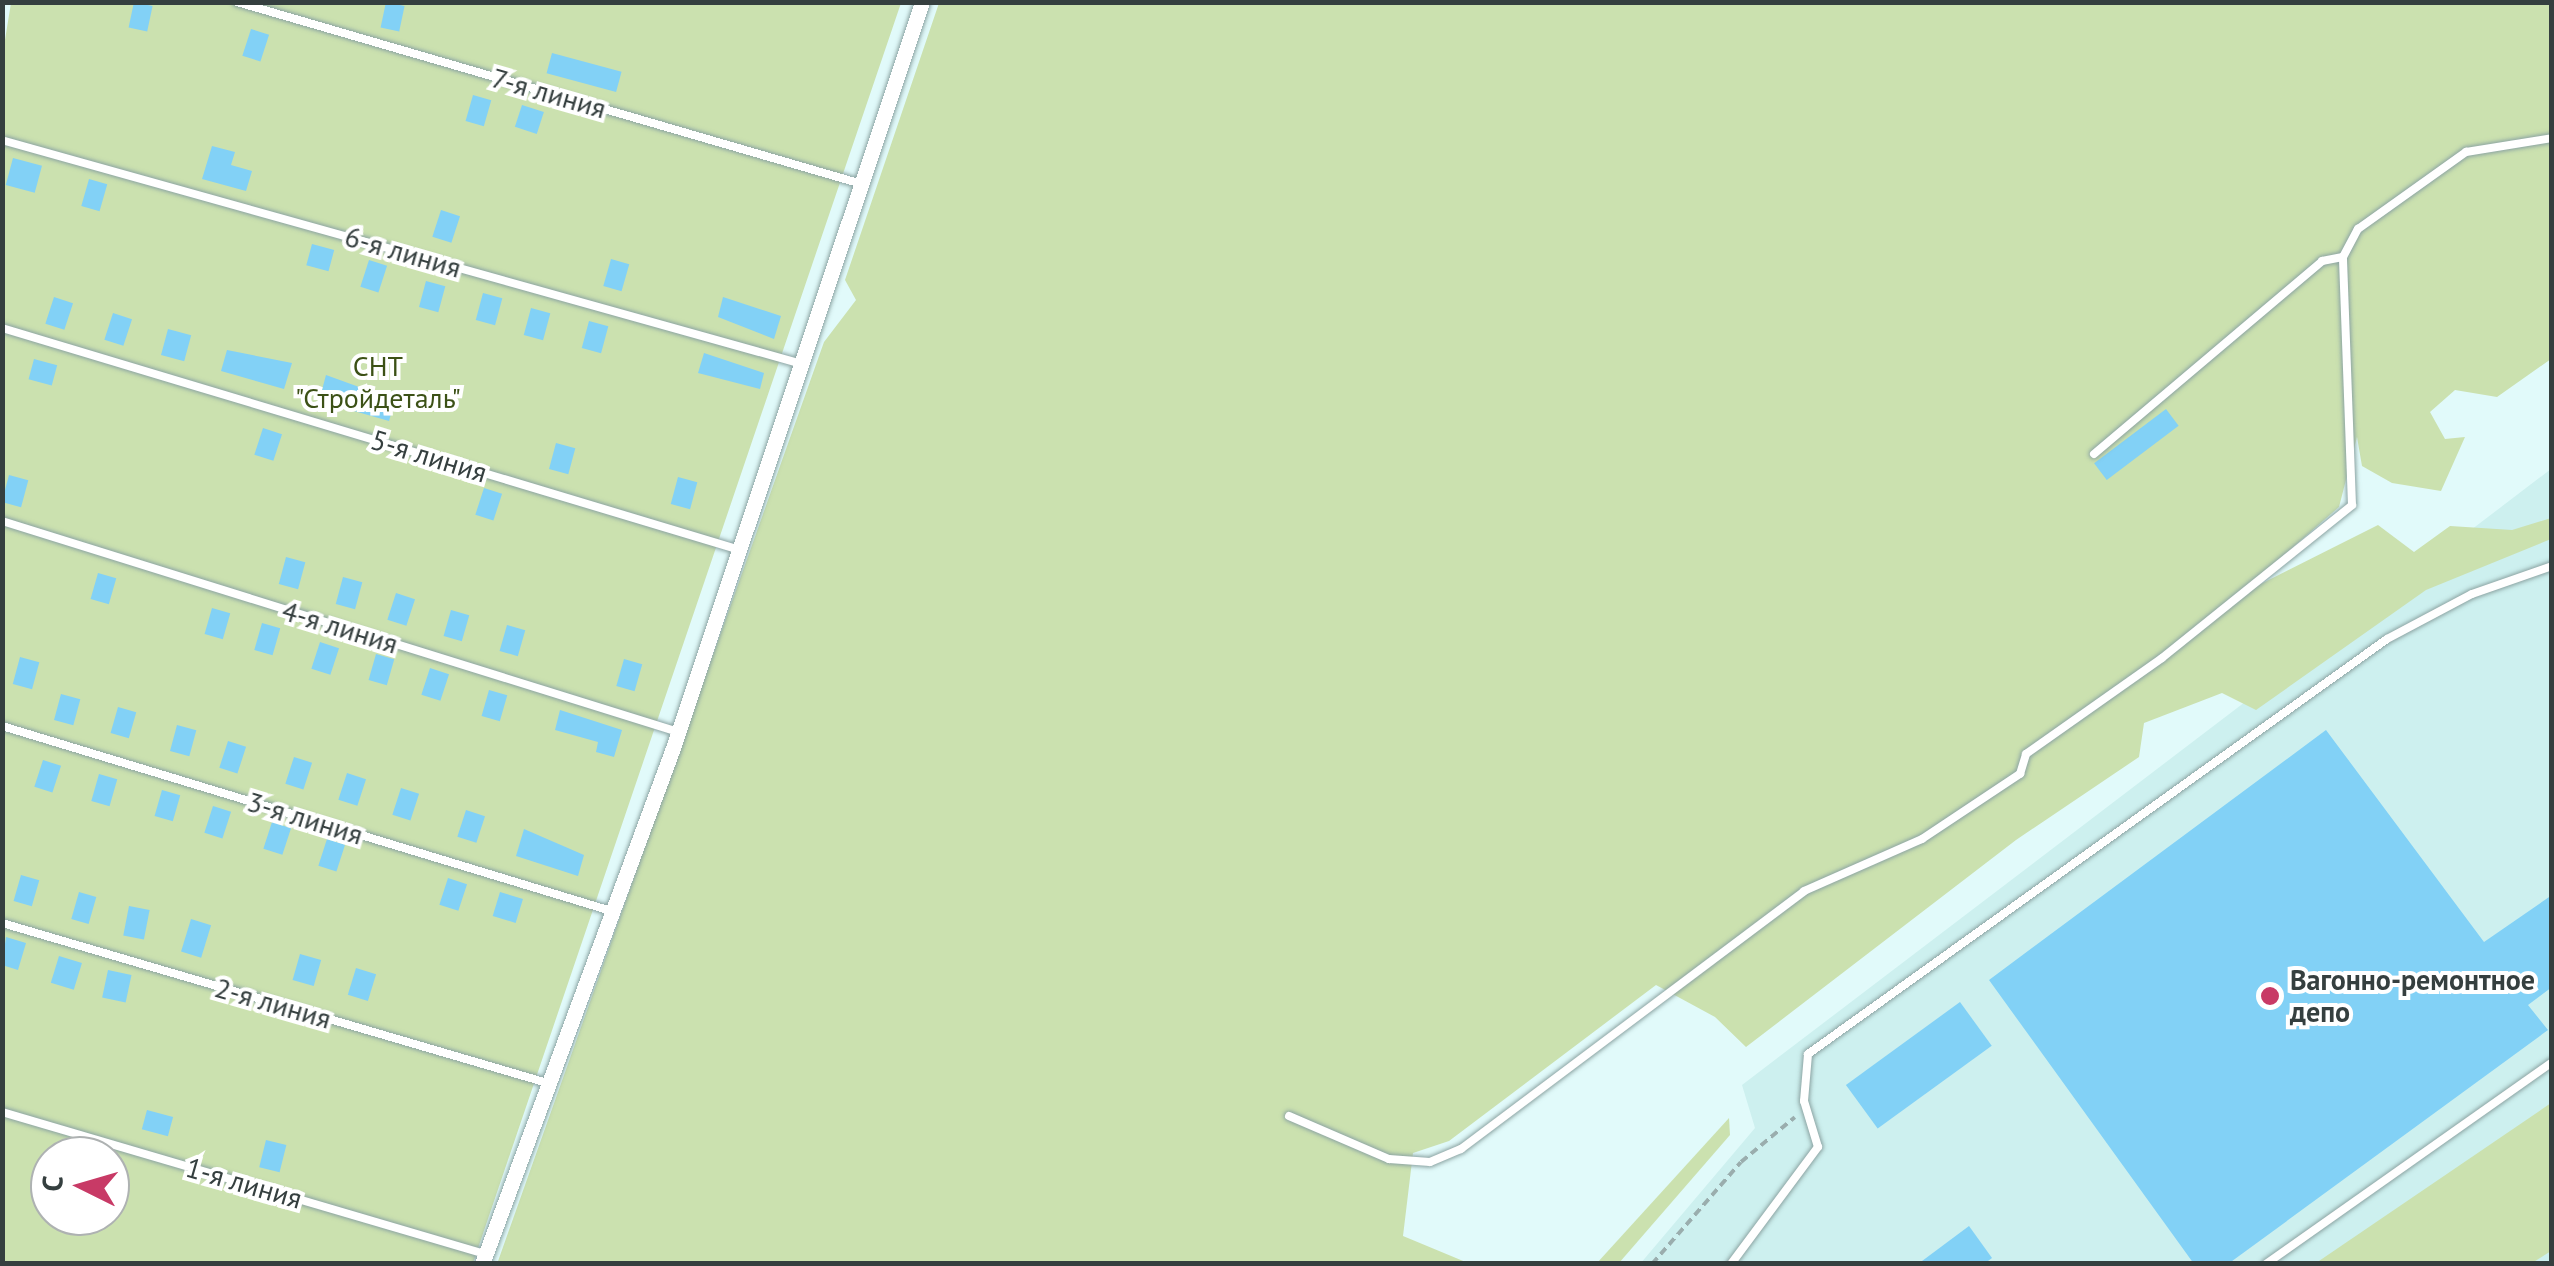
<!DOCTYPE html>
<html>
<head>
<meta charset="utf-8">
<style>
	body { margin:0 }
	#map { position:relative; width:2554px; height:1266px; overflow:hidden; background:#e1fafa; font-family:"PT Sans",sans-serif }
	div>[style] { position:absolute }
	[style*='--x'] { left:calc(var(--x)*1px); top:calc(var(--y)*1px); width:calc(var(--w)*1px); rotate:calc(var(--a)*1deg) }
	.built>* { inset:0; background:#cdf0ef }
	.green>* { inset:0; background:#cbe1af }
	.building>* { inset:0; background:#82d1f6; transform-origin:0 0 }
	.path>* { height:4px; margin-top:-2px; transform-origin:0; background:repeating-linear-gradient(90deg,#9aadad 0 8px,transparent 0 13px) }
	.roads { filter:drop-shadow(0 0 2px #8ca4a3) drop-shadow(0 0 2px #8ca4a3) }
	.service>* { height:8px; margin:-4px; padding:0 4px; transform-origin:4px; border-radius:4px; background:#fff }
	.minor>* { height:15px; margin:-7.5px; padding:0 7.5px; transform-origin:7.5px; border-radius:7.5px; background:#fff }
	.dots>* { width:28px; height:28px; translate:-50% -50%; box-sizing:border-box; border:5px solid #fff; border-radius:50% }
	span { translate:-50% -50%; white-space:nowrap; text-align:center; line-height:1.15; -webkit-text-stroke:8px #fff; paint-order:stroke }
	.street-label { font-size:28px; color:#353f3f }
	.park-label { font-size:28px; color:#3c5116 }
	.poi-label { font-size:28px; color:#353f3f; font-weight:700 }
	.left { translate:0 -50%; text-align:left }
	.frame { position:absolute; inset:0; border:5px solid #353f3f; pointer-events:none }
	.north { position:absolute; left:30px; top:1136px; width:100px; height:100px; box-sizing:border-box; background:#fff; border:2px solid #aeb2b2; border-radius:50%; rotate:275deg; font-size:28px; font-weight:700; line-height:40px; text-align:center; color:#353f3f }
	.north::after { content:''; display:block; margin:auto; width:35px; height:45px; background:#c83a66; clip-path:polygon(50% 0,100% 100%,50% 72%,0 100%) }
</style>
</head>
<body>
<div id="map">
	<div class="built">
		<div style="clip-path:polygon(2551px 469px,2551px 1263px,1640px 1264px,1755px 1128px,1742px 1085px)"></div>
	</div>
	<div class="green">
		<div style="clip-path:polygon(evenodd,11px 3px,901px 3px,473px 1263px,3px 1264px,2px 58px,11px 3px,50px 1156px,110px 1156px,110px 1216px,50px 1216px,50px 1156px)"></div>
		<div style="clip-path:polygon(939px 3px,2551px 3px,2551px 359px,2497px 397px,2455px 390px,2430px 412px,2445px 439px,2465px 437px,2441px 491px,2392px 483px,2362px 466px,2357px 437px,2339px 507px,2237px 596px,2378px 525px,2414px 552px,2450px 526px,2512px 530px,2551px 518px,2551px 539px,2426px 590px,2256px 710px,2222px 693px,2144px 723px,2139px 757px,2016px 840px,1746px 1047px,1715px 1017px,1656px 985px,1449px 1141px,1413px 1153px,1403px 1236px,1468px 1263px,497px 1264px,824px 342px,856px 300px,845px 280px)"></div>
		<div style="clip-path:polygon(2551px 1103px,2551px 1251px,2532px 1263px,2316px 1263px)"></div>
		<div style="clip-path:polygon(1729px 1118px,1730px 1135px,1619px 1263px,1597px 1263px)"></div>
	</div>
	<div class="building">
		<div style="left:134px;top:2px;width:19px;height:26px;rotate:12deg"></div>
		<div style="left:386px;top:2px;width:19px;height:26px;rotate:12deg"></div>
		<div style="left:251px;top:29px;width:19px;height:28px;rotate:18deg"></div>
		<div style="left:552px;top:53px;width:72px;height:21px;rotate:15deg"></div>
		<div style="left:473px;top:95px;width:19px;height:27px;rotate:16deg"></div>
		<div style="left:522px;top:105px;width:23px;height:23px;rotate:18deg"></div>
		<div style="clip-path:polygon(212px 146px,235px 152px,231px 165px,252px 171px,246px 191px,202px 179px)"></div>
		<div style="left:13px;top:158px;width:30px;height:28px;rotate:15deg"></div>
		<div style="left:89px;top:179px;width:19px;height:28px;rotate:16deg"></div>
		<div style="left:441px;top:210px;width:20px;height:28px;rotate:18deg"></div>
		<div style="left:312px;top:244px;width:23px;height:22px;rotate:15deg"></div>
		<div style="left:611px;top:259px;width:19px;height:28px;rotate:16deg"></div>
		<div style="left:369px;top:260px;width:19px;height:28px;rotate:18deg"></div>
		<div style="left:426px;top:281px;width:20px;height:27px;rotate:15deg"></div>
		<div style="left:483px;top:293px;width:20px;height:28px;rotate:15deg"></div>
		<div style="left:54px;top:297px;width:20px;height:28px;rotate:18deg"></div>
		<div style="clip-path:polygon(723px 297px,781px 316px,774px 339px,718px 317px)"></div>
		<div style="left:531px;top:308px;width:20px;height:28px;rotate:15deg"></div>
		<div style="left:113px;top:313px;width:20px;height:28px;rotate:18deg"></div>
		<div style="left:589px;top:321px;width:20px;height:28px;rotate:15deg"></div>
		<div style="left:168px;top:329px;width:24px;height:27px;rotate:15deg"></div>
		<div style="clip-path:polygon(227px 350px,292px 363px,284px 389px,221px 371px)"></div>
		<div style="clip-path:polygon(704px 353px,764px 373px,760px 389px,698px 373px)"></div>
		<div style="left:34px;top:359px;width:24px;height:21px;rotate:15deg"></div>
		<div style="clip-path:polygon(326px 375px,395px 400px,389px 421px,319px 401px)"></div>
		<div style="left:2166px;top:409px;width:21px;height:90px;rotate:53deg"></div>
		<div style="left:263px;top:428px;width:20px;height:28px;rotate:18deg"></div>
		<div style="left:556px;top:443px;width:20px;height:27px;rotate:15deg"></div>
		<div style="left:9px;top:475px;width:20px;height:28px;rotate:15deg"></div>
		<div style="left:678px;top:477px;width:20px;height:28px;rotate:15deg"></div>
		<div style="left:484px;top:488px;width:19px;height:28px;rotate:18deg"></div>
		<div style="left:286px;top:557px;width:20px;height:28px;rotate:15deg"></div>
		<div style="left:98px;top:573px;width:19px;height:27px;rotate:16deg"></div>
		<div style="left:343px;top:577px;width:20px;height:28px;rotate:15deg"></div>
		<div style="left:396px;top:593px;width:20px;height:28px;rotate:18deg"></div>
		<div style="left:212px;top:608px;width:19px;height:27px;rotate:16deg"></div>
		<div style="left:451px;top:610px;width:19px;height:27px;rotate:16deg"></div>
		<div style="left:262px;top:623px;width:19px;height:28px;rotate:16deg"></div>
		<div style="left:507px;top:625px;width:19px;height:27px;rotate:16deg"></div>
		<div style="left:320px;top:642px;width:20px;height:28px;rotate:18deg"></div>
		<div style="left:376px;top:654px;width:19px;height:27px;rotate:16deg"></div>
		<div style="left:20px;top:657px;width:20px;height:28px;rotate:15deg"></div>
		<div style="left:624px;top:659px;width:19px;height:28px;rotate:16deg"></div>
		<div style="left:430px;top:668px;width:20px;height:28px;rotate:18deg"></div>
		<div style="left:489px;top:690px;width:19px;height:27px;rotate:16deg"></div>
		<div style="left:61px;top:694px;width:20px;height:27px;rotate:15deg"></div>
		<div style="left:118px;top:707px;width:19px;height:27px;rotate:16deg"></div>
		<div style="clip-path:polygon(560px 710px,622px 730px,614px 757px,596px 752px,598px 742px,555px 730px)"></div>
		<div style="left:177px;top:725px;width:20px;height:27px;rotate:15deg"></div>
		<div style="clip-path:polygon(2326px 730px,2484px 942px,2552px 895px,2552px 987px,2528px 1005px,2548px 1030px,2228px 1264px,2194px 1264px,1989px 980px)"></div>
		<div style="left:228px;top:741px;width:19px;height:28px;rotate:18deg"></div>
		<div style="left:294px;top:757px;width:19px;height:28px;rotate:18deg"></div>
		<div style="left:43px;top:760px;width:19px;height:28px;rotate:18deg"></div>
		<div style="left:347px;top:773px;width:20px;height:28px;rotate:18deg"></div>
		<div style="left:99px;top:774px;width:19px;height:28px;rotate:16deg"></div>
		<div style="left:401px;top:788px;width:19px;height:28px;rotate:18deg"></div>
		<div style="left:162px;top:790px;width:19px;height:27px;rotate:16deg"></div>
		<div style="left:213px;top:806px;width:19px;height:28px;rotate:18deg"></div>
		<div style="left:466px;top:810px;width:20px;height:28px;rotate:18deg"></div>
		<div style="left:272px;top:822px;width:20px;height:28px;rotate:18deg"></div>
		<div style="clip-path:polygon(524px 829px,584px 855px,578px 876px,516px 856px)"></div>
		<div style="left:327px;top:839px;width:19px;height:28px;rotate:18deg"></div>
		<div style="left:21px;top:875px;width:19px;height:27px;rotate:16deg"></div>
		<div style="left:448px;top:878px;width:20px;height:28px;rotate:18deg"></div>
		<div style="left:79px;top:892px;width:18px;height:28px;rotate:16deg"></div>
		<div style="left:500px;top:892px;width:24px;height:25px;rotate:17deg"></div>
		<div style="left:129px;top:906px;width:21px;height:30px;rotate:11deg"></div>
		<div style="left:191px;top:919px;width:21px;height:34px;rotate:17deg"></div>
		<div style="clip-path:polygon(6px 937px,26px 943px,18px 970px,2px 965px)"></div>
		<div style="left:300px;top:954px;width:22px;height:27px;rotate:16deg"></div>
		<div style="left:59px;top:956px;width:24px;height:28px;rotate:17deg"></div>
		<div style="left:356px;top:968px;width:21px;height:28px;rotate:17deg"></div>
		<div style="left:108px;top:970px;width:24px;height:28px;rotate:12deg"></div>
		<div style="left:1960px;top:1002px;width:54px;height:141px;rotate:54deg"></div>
		<div style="left:147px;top:1110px;width:27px;height:20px;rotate:15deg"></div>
		<div style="left:266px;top:1140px;width:21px;height:28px;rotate:14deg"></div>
		<div style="clip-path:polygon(1969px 1226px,1992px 1258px,1984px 1264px,1918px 1264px)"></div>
	</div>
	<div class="path">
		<div style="--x:1652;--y:1264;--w:135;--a:-48.9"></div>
		<div style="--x:1741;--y:1162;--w:70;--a:-39.8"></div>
	</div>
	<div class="roads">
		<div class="service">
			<div style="--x:237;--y:2;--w:651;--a:16.24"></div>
			<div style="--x:5;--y:141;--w:828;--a:15.63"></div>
			<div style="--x:2;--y:328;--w:771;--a:16.74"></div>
			<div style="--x:2094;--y:454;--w:299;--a:-40.2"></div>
			<div style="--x:2322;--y:261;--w:21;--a:-11"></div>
			<div style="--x:2;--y:521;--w:708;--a:17.33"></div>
			<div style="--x:2;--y:726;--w:633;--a:16.89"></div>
			<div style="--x:2;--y:923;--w:565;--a:16.35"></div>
			<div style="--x:2;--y:1112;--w:503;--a:16.38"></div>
			<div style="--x:1289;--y:1116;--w:109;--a:23.3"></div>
			<div style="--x:1389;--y:1159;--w:41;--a:4.2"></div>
			<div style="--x:1430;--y:1162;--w:34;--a:-23"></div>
			<div style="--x:1461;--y:1149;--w:429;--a:-36.9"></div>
			<div style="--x:1804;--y:891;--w:129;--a:-23.8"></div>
			<div style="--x:1922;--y:839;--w:118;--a:-33.6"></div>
			<div style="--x:2020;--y:774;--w:21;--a:-73"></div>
			<div style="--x:2026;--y:754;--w:166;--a:-35.2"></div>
			<div style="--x:2162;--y:658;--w:244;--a:-38.8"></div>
			<div style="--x:2352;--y:505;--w:248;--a:-92.1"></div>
			<div style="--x:2343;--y:257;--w:32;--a:-62"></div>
			<div style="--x:2358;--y:229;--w:133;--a:-35.5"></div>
			<div style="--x:2466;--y:152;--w:87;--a:-9.2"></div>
			<div style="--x:1731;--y:1264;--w:146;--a:-53.4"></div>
			<div style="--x:1818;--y:1147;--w:48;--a:-106.9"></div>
			<div style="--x:1804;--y:1101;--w:47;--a:-85.1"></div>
			<div style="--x:1808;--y:1054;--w:712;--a:-35.63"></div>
			<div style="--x:2387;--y:639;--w:96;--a:-27.9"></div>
			<div style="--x:2472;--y:594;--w:85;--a:-19.3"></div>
			<div style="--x:2266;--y:1264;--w:350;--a:-35.2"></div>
		</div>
		<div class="minor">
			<div style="--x:482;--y:1264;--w:550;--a:-69.69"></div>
			<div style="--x:673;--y:748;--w:786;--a:-71.54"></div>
		</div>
	</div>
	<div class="dots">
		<div style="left:2270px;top:996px;background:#c83a66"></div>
	</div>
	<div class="street-label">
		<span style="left:549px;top:93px;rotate:16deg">7-я линия</span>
		<span style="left:403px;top:252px;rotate:16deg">6-я линия</span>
		<span style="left:429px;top:456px;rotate:17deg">5-я линия</span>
		<span style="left:340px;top:627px;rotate:17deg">4-я линия</span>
		<span style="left:305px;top:818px;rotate:17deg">3-я линия</span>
		<span style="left:273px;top:1003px;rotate:16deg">2-я линия</span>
		<span style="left:244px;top:1183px;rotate:16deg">1-я линия</span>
	</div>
	<div class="park-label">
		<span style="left:378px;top:382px">СНТ<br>"Стройдеталь"</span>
	</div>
	<div class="poi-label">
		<span class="left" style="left:2290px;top:996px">Вагонно-ремонтное<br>депо</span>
	</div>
	<div class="frame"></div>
	<div class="north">С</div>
</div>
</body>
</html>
